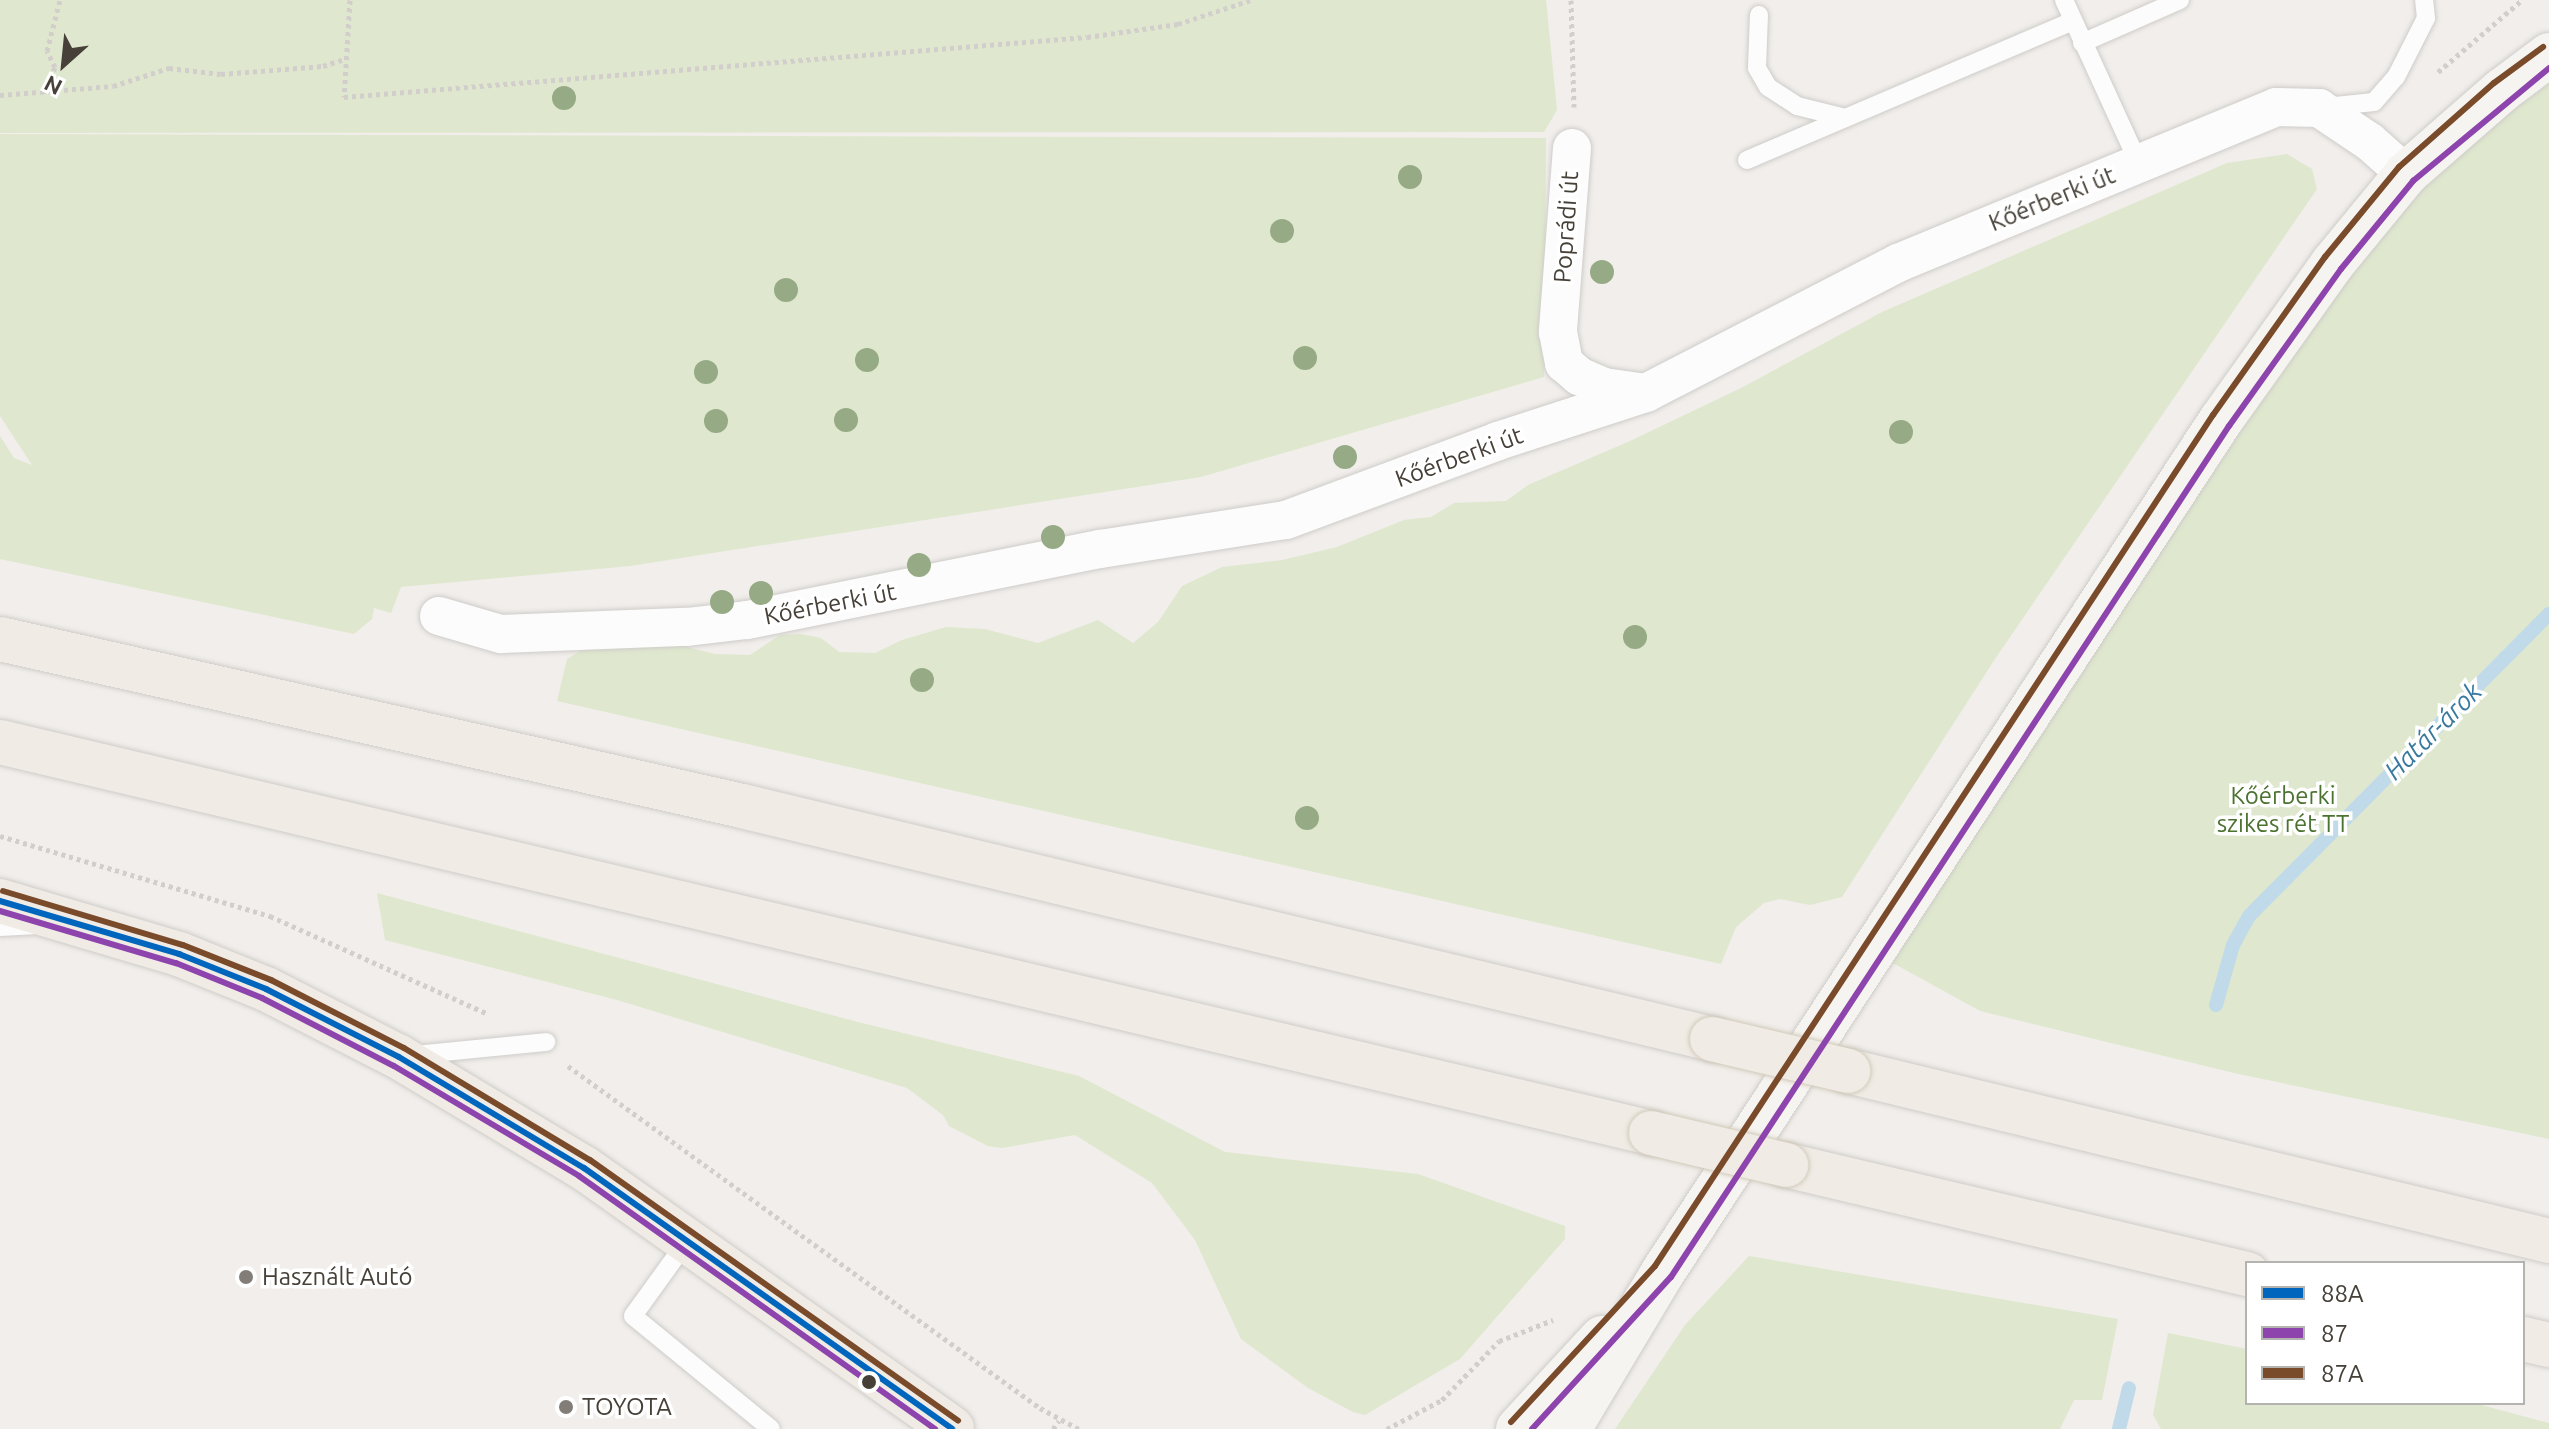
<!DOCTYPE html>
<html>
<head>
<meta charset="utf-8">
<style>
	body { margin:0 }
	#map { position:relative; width:2549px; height:1429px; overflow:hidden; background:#f1eeeb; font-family:Ubuntu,sans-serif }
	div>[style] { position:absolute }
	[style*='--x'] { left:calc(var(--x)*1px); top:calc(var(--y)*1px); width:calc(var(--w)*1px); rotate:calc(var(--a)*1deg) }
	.green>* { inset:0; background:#dfe8ce }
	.stream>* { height:14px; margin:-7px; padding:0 7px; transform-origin:7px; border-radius:7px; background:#c0daea }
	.path>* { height:5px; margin-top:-2.5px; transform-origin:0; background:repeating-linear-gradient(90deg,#d1cecc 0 4px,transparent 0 8px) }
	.roads { filter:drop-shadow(0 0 2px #ceccc9) drop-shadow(0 0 2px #ceccc9) }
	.lane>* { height:18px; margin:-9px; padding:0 9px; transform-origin:9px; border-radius:9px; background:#fdfcfc }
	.street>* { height:38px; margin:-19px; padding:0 19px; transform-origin:19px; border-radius:19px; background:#fdfcfc }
	.secondary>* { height:44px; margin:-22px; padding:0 22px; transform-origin:22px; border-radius:22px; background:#f6f4f0 }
	.primary>* { height:44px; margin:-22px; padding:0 22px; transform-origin:22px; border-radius:22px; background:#f0ece5 }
	.bridges { filter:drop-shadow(0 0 2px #d1c9ba) drop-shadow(0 0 2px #d1c9ba) }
	.primary-bridge>* { height:44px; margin:-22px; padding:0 22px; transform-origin:22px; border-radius:22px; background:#f0ece5 }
	.bus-1>* { height:6px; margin:-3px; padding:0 3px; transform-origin:3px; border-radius:3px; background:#0065bd }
	.bus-2>* { height:6px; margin:-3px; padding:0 3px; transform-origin:3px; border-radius:3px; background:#8e44ad }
	.bus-3>* { height:6px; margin:-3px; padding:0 3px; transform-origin:3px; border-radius:3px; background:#7a4b2a }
	.trees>* { width:24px; height:24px; margin:-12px; border-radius:50%; background:#96aa85 }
	.dots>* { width:22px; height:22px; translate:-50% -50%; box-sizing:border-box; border:4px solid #fff; border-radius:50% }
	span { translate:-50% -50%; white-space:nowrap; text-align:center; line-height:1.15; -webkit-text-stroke:7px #fff; paint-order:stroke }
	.street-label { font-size:24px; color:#464038 }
	.park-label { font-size:24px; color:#4c7231 }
	.poi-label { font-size:24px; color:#464038 }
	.left { translate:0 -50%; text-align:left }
	.water-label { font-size:26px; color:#3979a0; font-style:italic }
	.legend { position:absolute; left:2245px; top:1261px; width:280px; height:144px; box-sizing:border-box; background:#fff; border:2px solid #b5b3af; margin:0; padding:10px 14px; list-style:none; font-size:24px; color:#464038 }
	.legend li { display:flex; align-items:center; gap:16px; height:40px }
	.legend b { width:40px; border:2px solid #b5b3af }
	.north { position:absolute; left:24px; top:24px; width:80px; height:80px; -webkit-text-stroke:6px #fff; paint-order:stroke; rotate:207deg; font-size:22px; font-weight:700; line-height:32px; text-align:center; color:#464038 }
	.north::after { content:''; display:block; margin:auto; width:28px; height:36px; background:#464038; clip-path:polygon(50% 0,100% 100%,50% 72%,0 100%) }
</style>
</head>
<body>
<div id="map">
	<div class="green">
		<div style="clip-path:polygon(0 0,1546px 0,1557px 110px,1544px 132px,0 133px)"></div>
		<div style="clip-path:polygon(2549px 55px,2549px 1139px,2234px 1073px,1980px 1011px,1871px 951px,2333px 263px)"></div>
		<div style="clip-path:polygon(0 134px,1546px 138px,1544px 377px,1201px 477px,630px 566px,401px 587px,391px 613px,374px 608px,372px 619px,354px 634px,0 559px,0 436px,14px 458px,32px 465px,0 416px)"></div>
		<div style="clip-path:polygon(2287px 154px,2312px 169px,2317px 189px,1995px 659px,1842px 897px,1810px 905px,1780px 899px,1764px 903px,1736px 927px,1721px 964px,557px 701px,567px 659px,585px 648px,679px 645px,715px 654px,750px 655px,780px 635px,801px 634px,821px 638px,839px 652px,875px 653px,902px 640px,946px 627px,985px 629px,1038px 643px,1098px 620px,1133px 643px,1158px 622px,1182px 586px,1222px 567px,1282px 560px,1337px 547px,1404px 520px,1431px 517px,1454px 503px,1506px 501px,1528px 485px,1630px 441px,1741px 388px,1882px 312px,2227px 163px)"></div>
		<div style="clip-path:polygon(377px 893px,858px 1022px,1079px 1076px,1225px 1152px,1418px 1174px,1565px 1226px,1565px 1239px,1460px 1359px,1365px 1415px,1353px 1412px,1308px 1388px,1241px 1339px,1195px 1240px,1152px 1183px,1075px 1135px,1002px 1148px,988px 1146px,949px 1126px,943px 1115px,907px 1088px,617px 1000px,385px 940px)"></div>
		<div style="clip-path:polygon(1749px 1256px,2118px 1319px,2102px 1400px,2074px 1400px,2060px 1429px,1615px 1429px,1685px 1325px)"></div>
		<div style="clip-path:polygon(2168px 1333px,2247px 1349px,2247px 1403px,2474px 1403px,2549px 1423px,2549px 1429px,2161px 1429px,2153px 1415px)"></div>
	</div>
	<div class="stream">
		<div style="--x:2216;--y:1005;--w:62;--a:-74.2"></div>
		<div style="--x:2233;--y:945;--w:33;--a:-61"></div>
		<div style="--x:2249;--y:916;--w:426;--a:-45.2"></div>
		<div style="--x:2119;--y:1429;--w:42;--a:-76.3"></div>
	</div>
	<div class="path">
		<div style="--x:350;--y:0;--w:97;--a:93.5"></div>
		<div style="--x:344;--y:97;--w:745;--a:-4.62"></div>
		<div style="--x:1087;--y:37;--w:92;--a:-8.1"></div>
		<div style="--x:1178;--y:24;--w:77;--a:-18.2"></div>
		<div style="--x:1571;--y:0;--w:107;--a:88.4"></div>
		<div style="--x:2438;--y:72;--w:111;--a:-40.6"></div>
		<div style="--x:44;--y:93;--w:28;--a:-67"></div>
		<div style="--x:55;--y:67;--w:18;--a:-117"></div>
		<div style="--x:47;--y:51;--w:53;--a:-75.7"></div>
		<div style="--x:0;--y:95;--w:113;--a:-4.6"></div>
		<div style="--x:113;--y:86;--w:59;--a:-17.8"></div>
		<div style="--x:169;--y:68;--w:52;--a:6.6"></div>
		<div style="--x:221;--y:74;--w:102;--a:-4.5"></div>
		<div style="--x:323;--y:66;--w:23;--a:-18"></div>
		<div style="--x:0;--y:836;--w:282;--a:16.5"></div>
		<div style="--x:270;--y:916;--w:237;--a:24.2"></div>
		<div style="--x:568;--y:1066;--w:583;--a:35.93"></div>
		<div style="--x:1040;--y:1408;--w:44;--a:28.3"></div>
		<div style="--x:1053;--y:1429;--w:10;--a:-53"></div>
		<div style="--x:1387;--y:1429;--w:62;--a:-27.8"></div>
		<div style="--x:1442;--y:1400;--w:82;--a:-46"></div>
		<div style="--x:1499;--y:1341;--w:58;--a:-21.3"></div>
	</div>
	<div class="roads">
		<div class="lane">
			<div style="--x:2064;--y:0;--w:180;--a:65.4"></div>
			<div style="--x:1759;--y:15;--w:53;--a:92.2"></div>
			<div style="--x:1757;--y:68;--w:22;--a:60"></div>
			<div style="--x:1768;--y:87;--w:35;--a:33"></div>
			<div style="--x:1797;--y:106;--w:50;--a:13.8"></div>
			<div style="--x:2082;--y:43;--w:107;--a:-23.7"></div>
			<div style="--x:2326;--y:107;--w:48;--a:-5.9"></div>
			<div style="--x:2374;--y:102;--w:33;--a:-49"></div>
			<div style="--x:2396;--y:77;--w:66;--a:-63"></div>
			<div style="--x:2426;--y:18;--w:18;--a:-96"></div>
			<div style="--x:1747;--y:160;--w:354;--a:-23.1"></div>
			<div style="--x:0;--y:927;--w:33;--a:-3"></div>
			<div style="--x:414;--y:1055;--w:133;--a:-5.6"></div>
			<div style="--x:687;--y:1241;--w:92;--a:125.8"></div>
			<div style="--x:633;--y:1316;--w:178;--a:39.3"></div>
		</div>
		<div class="street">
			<div style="--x:1572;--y:148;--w:185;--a:94.4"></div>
			<div style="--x:1558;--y:332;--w:32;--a:79"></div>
			<div style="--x:1564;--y:363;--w:20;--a:41"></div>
			<div style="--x:1579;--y:376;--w:27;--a:24"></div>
			<div style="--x:1604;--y:387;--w:41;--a:8.3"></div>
			<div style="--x:439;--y:616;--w:65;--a:16.2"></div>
			<div style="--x:501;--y:634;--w:186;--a:-2.2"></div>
			<div style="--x:687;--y:627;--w:60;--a:-6.7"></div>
			<div style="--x:747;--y:620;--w:360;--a:-11.4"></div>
			<div style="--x:1100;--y:549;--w:188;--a:-8.9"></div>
			<div style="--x:1286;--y:520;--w:226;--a:-20.4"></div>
			<div style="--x:1498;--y:441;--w:156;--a:-18"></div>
			<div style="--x:1646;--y:393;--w:284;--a:-27.3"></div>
			<div style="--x:1898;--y:263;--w:409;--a:-22.4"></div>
			<div style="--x:2276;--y:107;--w:43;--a:1.3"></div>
			<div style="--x:2319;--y:108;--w:61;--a:33.7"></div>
			<div style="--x:2370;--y:142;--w:48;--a:41.6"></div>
		</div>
		<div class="secondary">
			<div style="--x:1518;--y:1429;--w:124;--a:-47.3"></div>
			<div style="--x:1569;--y:1429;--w:183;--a:-59.1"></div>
			<div style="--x:1663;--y:1272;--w:1018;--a:-56.78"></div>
			<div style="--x:2221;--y:420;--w:193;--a:-54.5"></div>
			<div style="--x:2333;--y:263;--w:115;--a:-50.6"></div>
			<div style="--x:2406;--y:174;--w:126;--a:-41.1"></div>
			<div style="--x:2501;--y:91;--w:60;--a:-36.9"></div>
		</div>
		<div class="primary">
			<div style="--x:0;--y:639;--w:761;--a:12.68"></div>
			<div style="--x:742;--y:806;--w:998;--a:13.51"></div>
			<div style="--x:0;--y:742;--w:1697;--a:13.32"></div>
			<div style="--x:0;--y:901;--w:187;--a:16.5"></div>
			<div style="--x:179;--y:954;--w:94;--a:21.9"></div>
			<div style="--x:266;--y:989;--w:149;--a:27.1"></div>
			<div style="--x:399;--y:1057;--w:216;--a:31"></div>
			<div style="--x:584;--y:1168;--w:451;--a:35.3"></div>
			<div style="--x:1848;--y:1071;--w:721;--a:13.63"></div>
			<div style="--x:1786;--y:1165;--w:474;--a:13.3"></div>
			<div style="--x:2523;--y:1339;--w:27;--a:13"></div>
		</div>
	</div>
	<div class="bridges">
		<div class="primary-bridge">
			<div style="--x:1712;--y:1039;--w:140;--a:13.2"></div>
			<div style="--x:1651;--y:1133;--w:139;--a:13.3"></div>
		</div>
	</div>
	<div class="bus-1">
		<div style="--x:0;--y:901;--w:187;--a:16.5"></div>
		<div style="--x:179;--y:954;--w:94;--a:21.9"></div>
		<div style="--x:266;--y:989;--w:149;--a:27.1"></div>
		<div style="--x:399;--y:1057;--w:216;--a:31"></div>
		<div style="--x:584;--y:1168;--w:451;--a:35.3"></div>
	</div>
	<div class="bus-2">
		<div style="--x:0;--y:911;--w:184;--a:16.5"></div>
		<div style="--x:176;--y:963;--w:93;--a:22.1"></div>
		<div style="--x:262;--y:998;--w:148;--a:27.3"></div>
		<div style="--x:394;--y:1066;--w:215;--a:30.7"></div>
		<div style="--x:579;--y:1176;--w:437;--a:35.4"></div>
		<div style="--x:1532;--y:1429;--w:206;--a:-47.6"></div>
		<div style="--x:1671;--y:1277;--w:1018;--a:-56.75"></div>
		<div style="--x:2229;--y:426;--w:193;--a:-54.5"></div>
		<div style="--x:2341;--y:269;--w:114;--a:-50.7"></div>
		<div style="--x:2413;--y:181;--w:177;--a:-39.7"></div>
	</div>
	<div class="bus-3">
		<div style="--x:3;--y:891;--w:188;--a:16.7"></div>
		<div style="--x:183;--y:945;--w:95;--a:21.7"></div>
		<div style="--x:271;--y:980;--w:149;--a:27.1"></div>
		<div style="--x:404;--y:1048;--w:217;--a:31.1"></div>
		<div style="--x:590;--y:1160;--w:451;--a:35.3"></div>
		<div style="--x:1511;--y:1422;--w:212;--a:-47.3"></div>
		<div style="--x:1655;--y:1266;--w:1018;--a:-56.75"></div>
		<div style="--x:2213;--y:415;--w:194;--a:-54.7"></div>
		<div style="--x:2325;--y:257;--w:117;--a:-50.6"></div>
		<div style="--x:2399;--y:167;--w:127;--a:-41.5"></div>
		<div style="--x:2494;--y:83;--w:61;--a:-36.3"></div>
	</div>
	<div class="trees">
		<div style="left:564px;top:98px"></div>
		<div style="left:1410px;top:177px"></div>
		<div style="left:1282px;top:231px"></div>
		<div style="left:1602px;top:272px"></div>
		<div style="left:786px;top:290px"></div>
		<div style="left:1305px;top:358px"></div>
		<div style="left:867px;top:360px"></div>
		<div style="left:706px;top:372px"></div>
		<div style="left:846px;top:420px"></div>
		<div style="left:716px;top:421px"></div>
		<div style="left:1901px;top:432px"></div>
		<div style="left:1345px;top:457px"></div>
		<div style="left:1053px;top:537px"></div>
		<div style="left:919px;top:565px"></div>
		<div style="left:761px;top:593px"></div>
		<div style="left:722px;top:602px"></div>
		<div style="left:1635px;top:637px"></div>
		<div style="left:922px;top:680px"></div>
		<div style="left:1307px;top:818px"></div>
	</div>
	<div class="dots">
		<div style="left:246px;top:1277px;background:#827d77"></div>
		<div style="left:869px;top:1382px;background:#464038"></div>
		<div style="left:566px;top:1407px;background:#827d77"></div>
	</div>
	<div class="street-label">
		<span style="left:2052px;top:199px;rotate:-22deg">Kőérberki út</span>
		<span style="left:1566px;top:227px;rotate:-86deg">Poprádi út</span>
		<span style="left:1459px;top:457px;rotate:-20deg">Kőérberki út</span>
		<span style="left:830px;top:604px;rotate:-11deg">Kőérberki út</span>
	</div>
	<div class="park-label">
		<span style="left:2283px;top:810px">Kőérberki<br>szikes rét TT</span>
	</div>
	<div class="poi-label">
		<span class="left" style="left:262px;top:1277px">Használt Autó</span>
		<span class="left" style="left:582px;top:1407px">TOYOTA</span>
	</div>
	<div class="water-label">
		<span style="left:2433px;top:731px;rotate:-45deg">Határ-árok</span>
	</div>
	<ul class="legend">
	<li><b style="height:10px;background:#0065bd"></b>88A</li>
	<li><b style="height:10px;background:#8e44ad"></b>87</li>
	<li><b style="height:10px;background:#7a4b2a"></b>87A</li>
	</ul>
	<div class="north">N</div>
</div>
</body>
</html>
